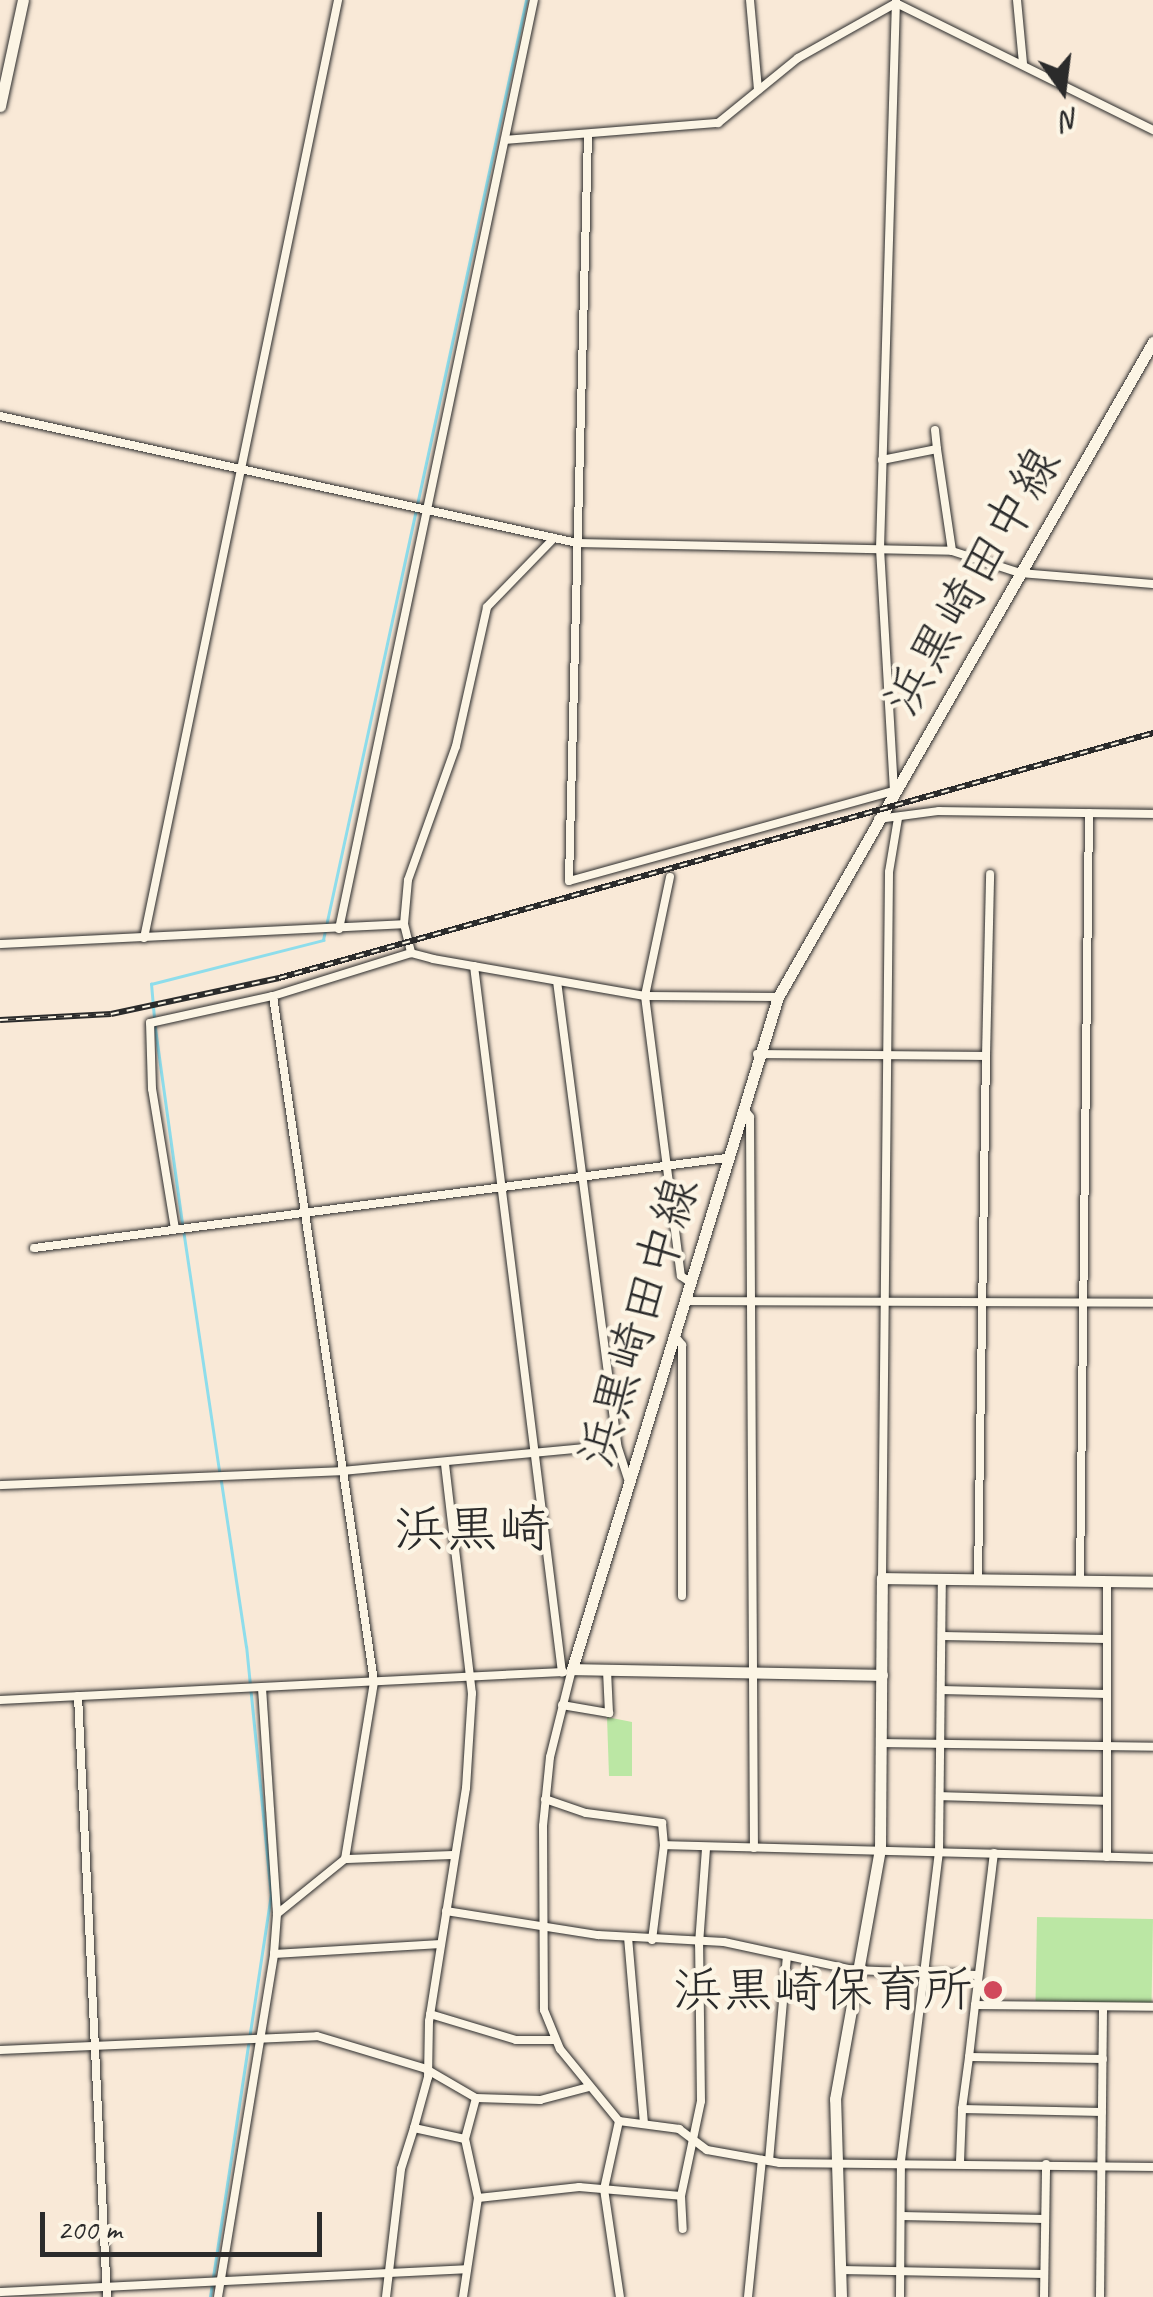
<!DOCTYPE html>
<html>
<head>
<meta charset="utf-8">
<style>
	body { margin:0 }
	#map { position:relative; width:1153px; height:2297px; overflow:hidden; background:#f9e9d7; font-family:Caveat,"Klee One",sans-serif }
	div>[style] { position:absolute }
	[style*='--x'] { left:calc(var(--x)*1px); top:calc(var(--y)*1px); width:calc(var(--w)*1px); rotate:calc(var(--a)*1deg) }
	.green>* { inset:0; background:#bbe7a4; transform-origin:0 0 }
	.stream>* { height:2.5px; margin:-1.25px; padding:0 1.25px; transform-origin:1.25px; border-radius:1.25px; background:#8eddeb }
	.roads { filter:drop-shadow(0 0 2px #2b2b2b) drop-shadow(0 0 2px #2b2b2b) }
	.street>* { height:8px; margin:-4px; padding:0 4px; transform-origin:4px; border-radius:4px; background:#fcf5e5 }
	.secondary>* { height:11px; margin:-5.5px; padding:0 5.5px; transform-origin:5.5px; border-radius:5.5px; background:#fcf5e5 }
	.rail>* { height:6px; margin-top:-3px; transform-origin:0; background:repeating-linear-gradient(90deg,#fcf5e5 0 8px,#2b2b2b 0 16px); box-sizing:border-box; border-block:2px solid #2b2b2b }
	.dots>* { width:28px; height:28px; translate:-50% -50%; box-sizing:border-box; border:5px solid #fcf5e5; border-radius:50% }
	span { translate:-50% -50%; white-space:nowrap; text-align:center; line-height:1.15; -webkit-text-stroke:9px #fcf5e5; paint-order:stroke }
	.street-label { font-size:50px; color:#2b2b2b }
	.poi-label { font-size:50px; color:#2b2b2b }
	.right { translate:-100% -50%; text-align:right }
	.neighbourhood-label { font-size:52px; color:#2b2b2b }
	.north { position:absolute; left:1013px; top:40px; width:100px; height:100px; -webkit-text-stroke:8px #fcf5e5; paint-order:stroke; rotate:166deg; font-size:28px; font-weight:700; line-height:40px; text-align:center; color:#2b2b2b }
	.north::after { content:''; display:block; margin:auto; width:35px; height:45px; background:#2b2b2b; clip-path:polygon(50% 0,100% 100%,50% 72%,0 100%) }
	.scale { position:absolute; left:40px; top:2212px; width:282px; height:45px; box-sizing:border-box; border:5px solid #2b2b2b; border-top:0; padding-left:12px; font-size:30px; line-height:35px; white-space:nowrap; color:#2b2b2b; -webkit-text-stroke:8px #fcf5e5; paint-order:stroke }
</style>
</head>
<body>
<div id="map">
	<div class="green">
		<div style="clip-path:polygon(607px 1717px,632px 1722px,632px 1776px,609px 1776px)"></div>
		<div style="left:1037px;top:1917px;width:116px;height:84px;rotate:1deg"></div>
	</div>
	<div class="stream">
		<div style="--x:154;--y:1018;--w:34;--a:-95"></div>
		<div style="--x:151;--y:984;--w:178;--a:-14.3"></div>
		<div style="--x:323;--y:940;--w:962;--a:-77.81"></div>
		<div style="--x:155;--y:1025;--w:203;--a:82.1"></div>
		<div style="--x:184;--y:1233;--w:243;--a:81.5"></div>
		<div style="--x:210;--y:2297;--w:406;--a:-81.4"></div>
		<div style="--x:271;--y:1896;--w:250;--a:-95.7"></div>
		<div style="--x:246;--y:1647;--w:168;--a:-98.6"></div>
	</div>
	<div class="roads">
		<div class="street">
			<div style="--x:750;--y:0;--w:90;--a:84.9"></div>
			<div style="--x:1017;--y:0;--w:64;--a:84.6"></div>
			<div style="--x:896;--y:3;--w:287;--a:26.3"></div>
			<div style="--x:588;--y:134;--w:747;--a:91.46"></div>
			<div style="--x:569;--y:881;--w:337;--a:-15.5"></div>
			<div style="--x:894;--y:791;--w:242;--a:-93.3"></div>
			<div style="--x:880;--y:549;--w:549;--a:-88.33"></div>
			<div style="--x:505;--y:140;--w:214;--a:-4.6"></div>
			<div style="--x:718;--y:123;--w:103;--a:-39.1"></div>
			<div style="--x:798;--y:58;--w:112;--a:-29.3"></div>
			<div style="--x:0;--y:416;--w:591;--a:12.41"></div>
			<div style="--x:577;--y:543;--w:375;--a:1.2"></div>
			<div style="--x:952;--y:551;--w:71;--a:17.9"></div>
			<div style="--x:1020;--y:573;--w:133;--a:4.7"></div>
			<div style="--x:935;--y:430;--w:19;--a:84"></div>
			<div style="--x:882;--y:460;--w:56;--a:-11.3"></div>
			<div style="--x:937;--y:449;--w:103;--a:81.6"></div>
			<div style="--x:878;--y:819;--w:62;--a:-7.5"></div>
			<div style="--x:939;--y:811;--w:214;--a:0.8"></div>
			<div style="--x:670;--y:877;--w:122;--a:101.9"></div>
			<div style="--x:645;--y:996;--w:282;--a:82.7"></div>
			<div style="--x:681;--y:1276;--w:11;--a:34"></div>
			<div style="--x:404;--y:924;--w:30;--a:76"></div>
			<div style="--x:411;--y:953;--w:23;--a:15"></div>
			<div style="--x:433;--y:959;--w:215;--a:9.9"></div>
			<div style="--x:645;--y:996;--w:133;--a:0.4"></div>
			<div style="--x:339;--y:929;--w:949;--a:-78.15"></div>
			<div style="--x:144;--y:938;--w:958;--a:-78.31"></div>
			<div style="--x:0;--y:944;--w:404;--a:-2.8"></div>
			<div style="--x:404;--y:924;--w:44;--a:-84.8"></div>
			<div style="--x:408;--y:880;--w:142;--a:-70.3"></div>
			<div style="--x:456;--y:746;--w:142;--a:-77.4"></div>
			<div style="--x:487;--y:607;--w:96;--a:-45.8"></div>
			<div style="--x:474;--y:966;--w:712;--a:82.9"></div>
			<div style="--x:557;--y:981;--w:468;--a:82.6"></div>
			<div style="--x:273;--y:996;--w:693;--a:81.62"></div>
			<div style="--x:374;--y:1682;--w:179;--a:99.3"></div>
			<div style="--x:345;--y:1859;--w:110;--a:-2.1"></div>
			<div style="--x:757;--y:1054;--w:229;--a:0.5"></div>
			<div style="--x:986;--y:1056;--w:182;--a:-88.7"></div>
			<div style="--x:744;--y:1109;--w:10;--a:53"></div>
			<div style="--x:750;--y:1117;--w:731;--a:89.69"></div>
			<div style="--x:175;--y:1229;--w:142;--a:-99.3"></div>
			<div style="--x:152;--y:1089;--w:66;--a:-91.7"></div>
			<div style="--x:150;--y:1023;--w:126;--a:-12.4"></div>
			<div style="--x:273;--y:996;--w:145;--a:-17.3"></div>
			<div style="--x:34;--y:1248;--w:698;--a:-7.41"></div>
			<div style="--x:685;--y:1301;--w:468;--a:0.2"></div>
			<div style="--x:674;--y:1335;--w:13;--a:51"></div>
			<div style="--x:682;--y:1345;--w:251;--a:90"></div>
			<div style="--x:445;--y:1464;--w:231;--a:83.3"></div>
			<div style="--x:472;--y:1693;--w:95;--a:93.6"></div>
			<div style="--x:466;--y:1788;--w:236;--a:99"></div>
			<div style="--x:429;--y:2021;--w:56;--a:91"></div>
			<div style="--x:428;--y:2077;--w:53;--a:105.4"></div>
			<div style="--x:414;--y:2128;--w:52;--a:12.2"></div>
			<div style="--x:0;--y:1485;--w:342;--a:-2.3"></div>
			<div style="--x:342;--y:1471;--w:276;--a:-5.4"></div>
			<div style="--x:617;--y:1445;--w:40;--a:72"></div>
			<div style="--x:882;--y:1578;--w:706;--a:-89.43"></div>
			<div style="--x:889;--y:872;--w:55;--a:-80.5"></div>
			<div style="--x:978;--y:1580;--w:524;--a:-89.13"></div>
			<div style="--x:1080;--y:1581;--w:768;--a:-89.33"></div>
			<div style="--x:1107;--y:1582;--w:275;--a:90"></div>
			<div style="--x:942;--y:1636;--w:165;--a:1"></div>
			<div style="--x:572;--y:1669;--w:91;--a:104"></div>
			<div style="--x:550;--y:1757;--w:69;--a:95.8"></div>
			<div style="--x:543;--y:1826;--w:184;--a:89.7"></div>
			<div style="--x:544;--y:2010;--w:42;--a:67.7"></div>
			<div style="--x:560;--y:2049;--w:93;--a:50.7"></div>
			<div style="--x:619;--y:2121;--w:61;--a:7.6"></div>
			<div style="--x:679;--y:2129;--w:35;--a:37"></div>
			<div style="--x:707;--y:2150;--w:74;--a:10.1"></div>
			<div style="--x:780;--y:2163;--w:373;--a:0.6"></div>
			<div style="--x:262;--y:1688;--w:226;--a:86.2"></div>
			<div style="--x:277;--y:1914;--w:87;--a:-39"></div>
			<div style="--x:941;--y:1690;--w:166;--a:1.4"></div>
			<div style="--x:78;--y:1696;--w:602;--a:87.24"></div>
			<div style="--x:0;--y:1700;--w:564;--a:-2.85"></div>
			<div style="--x:562;--y:1705;--w:48;--a:9.7"></div>
			<div style="--x:609;--y:1713;--w:43;--a:-92.7"></div>
			<div style="--x:882;--y:1743;--w:271;--a:0.8"></div>
			<div style="--x:940;--y:1796;--w:167;--a:1.7"></div>
			<div style="--x:545;--y:1799;--w:43;--a:18.9"></div>
			<div style="--x:586;--y:1813;--w:77;--a:7.5"></div>
			<div style="--x:662;--y:1823;--w:22;--a:85"></div>
			<div style="--x:994;--y:1853;--w:153;--a:97.1"></div>
			<div style="--x:975;--y:2005;--w:178;--a:0.6"></div>
			<div style="--x:446;--y:1911;--w:154;--a:9"></div>
			<div style="--x:598;--y:1935;--w:126;--a:3.2"></div>
			<div style="--x:724;--y:1942;--w:133;--a:12.2"></div>
			<div style="--x:854;--y:1970;--w:122;--a:2.3"></div>
			<div style="--x:277;--y:1914;--w:40;--a:94.3"></div>
			<div style="--x:274;--y:1954;--w:167;--a:-3.4"></div>
			<div style="--x:628;--y:1937;--w:187;--a:85.1"></div>
			<div style="--x:652;--y:1940;--w:96;--a:-82.8"></div>
			<div style="--x:664;--y:1845;--w:489;--a:1.5"></div>
			<div style="--x:430;--y:2014;--w:90;--a:16.8"></div>
			<div style="--x:516;--y:2040;--w:38;--a:0"></div>
			<div style="--x:0;--y:2050;--w:317;--a:-2.5"></div>
			<div style="--x:317;--y:2036;--w:114;--a:16.8"></div>
			<div style="--x:426;--y:2069;--w:58;--a:30.1"></div>
			<div style="--x:476;--y:2098;--w:64;--a:1.8"></div>
			<div style="--x:540;--y:2100;--w:51;--a:-14.9"></div>
			<div style="--x:969;--y:2057;--w:52;--a:-83.4"></div>
			<div style="--x:962;--y:2109;--w:52;--a:-82.3"></div>
			<div style="--x:969;--y:2057;--w:134;--a:0.9"></div>
			<div style="--x:619;--y:2121;--w:70;--a:102.4"></div>
			<div style="--x:604;--y:2189;--w:109;--a:81.6"></div>
			<div style="--x:769;--y:2161;--w:206;--a:-85"></div>
			<div style="--x:960;--y:2162;--w:53;--a:-87.8"></div>
			<div style="--x:962;--y:2109;--w:140;--a:1.2"></div>
			<div style="--x:681;--y:2196;--w:97;--a:-78.1"></div>
			<div style="--x:701;--y:2101;--w:157;--a:-90.7"></div>
			<div style="--x:699;--y:1944;--w:96;--a:-85.8"></div>
			<div style="--x:478;--y:2198;--w:102;--a:-6.2"></div>
			<div style="--x:579;--y:2187;--w:102;--a:5"></div>
			<div style="--x:681;--y:2196;--w:33;--a:87"></div>
			<div style="--x:901;--y:2216;--w:144;--a:1.2"></div>
			<div style="--x:841;--y:2270;--w:203;--a:1.1"></div>
			<div style="--x:0;--y:2292;--w:467;--a:-2.8"></div>
			<div style="--x:218;--y:2297;--w:348;--a:-80.7"></div>
			<div style="--x:386;--y:2297;--w:129;--a:-83.3"></div>
			<div style="--x:401;--y:2169;--w:43;--a:-72.4"></div>
			<div style="--x:463;--y:2297;--w:100;--a:-81.4"></div>
			<div style="--x:478;--y:2198;--w:60;--a:-102.4"></div>
			<div style="--x:465;--y:2139;--w:42;--a:-75"></div>
			<div style="--x:748;--y:2297;--w:138;--a:-84.2"></div>
			<div style="--x:900;--y:2297;--w:136;--a:-89.6"></div>
			<div style="--x:901;--y:2161;--w:311;--a:-83"></div>
			<div style="--x:939;--y:1852;--w:273;--a:-89.4"></div>
			<div style="--x:1044;--y:2297;--w:133;--a:-89.1"></div>
			<div style="--x:1100;--y:2297;--w:288;--a:-89.4"></div>
		</div>
		<div class="secondary">
			<div style="--x:0;--y:106;--w:108;--a:-77.8"></div>
			<div style="--x:882;--y:1675;--w:310;--a:-178.9"></div>
			<div style="--x:572;--y:1669;--w:703;--a:-72.96"></div>
			<div style="--x:778;--y:997;--w:755;--a:-60.21"></div>
			<div style="--x:841;--y:2297;--w:198;--a:-91.7"></div>
			<div style="--x:835;--y:2099;--w:253;--a:-79.8"></div>
			<div style="--x:880;--y:1850;--w:272;--a:-89.6"></div>
			<div style="--x:882;--y:1578;--w:271;--a:0.8"></div>
		</div>
	</div>
	<div class="rail">
		<div style="--x:0;--y:1020;--w:111;--a:-3.1"></div>
		<div style="--x:111;--y:1014;--w:172;--a:-12.1"></div>
		<div style="--x:279;--y:978;--w:908;--a:-15.66"></div>
	</div>
	<div class="dots">
		<div style="left:993px;top:1990px;background:#d1495b"></div>
	</div>
	<div class="street-label">
		<span style="left:972px;top:581px;rotate:-60deg">浜黒崎田中線</span>
		<span style="left:638px;top:1322px;rotate:-73deg">浜黒崎田中線</span>
	</div>
	<div class="poi-label">
		<span class="right" style="left:973px;top:1990px">浜黒崎保育所</span>
	</div>
	<div class="neighbourhood-label">
		<span style="left:472px;top:1530px">浜黒崎</span>
	</div>
	<div class="north">N</div>
	<div class="scale">200 m</div>
</div>
</body>
</html>
